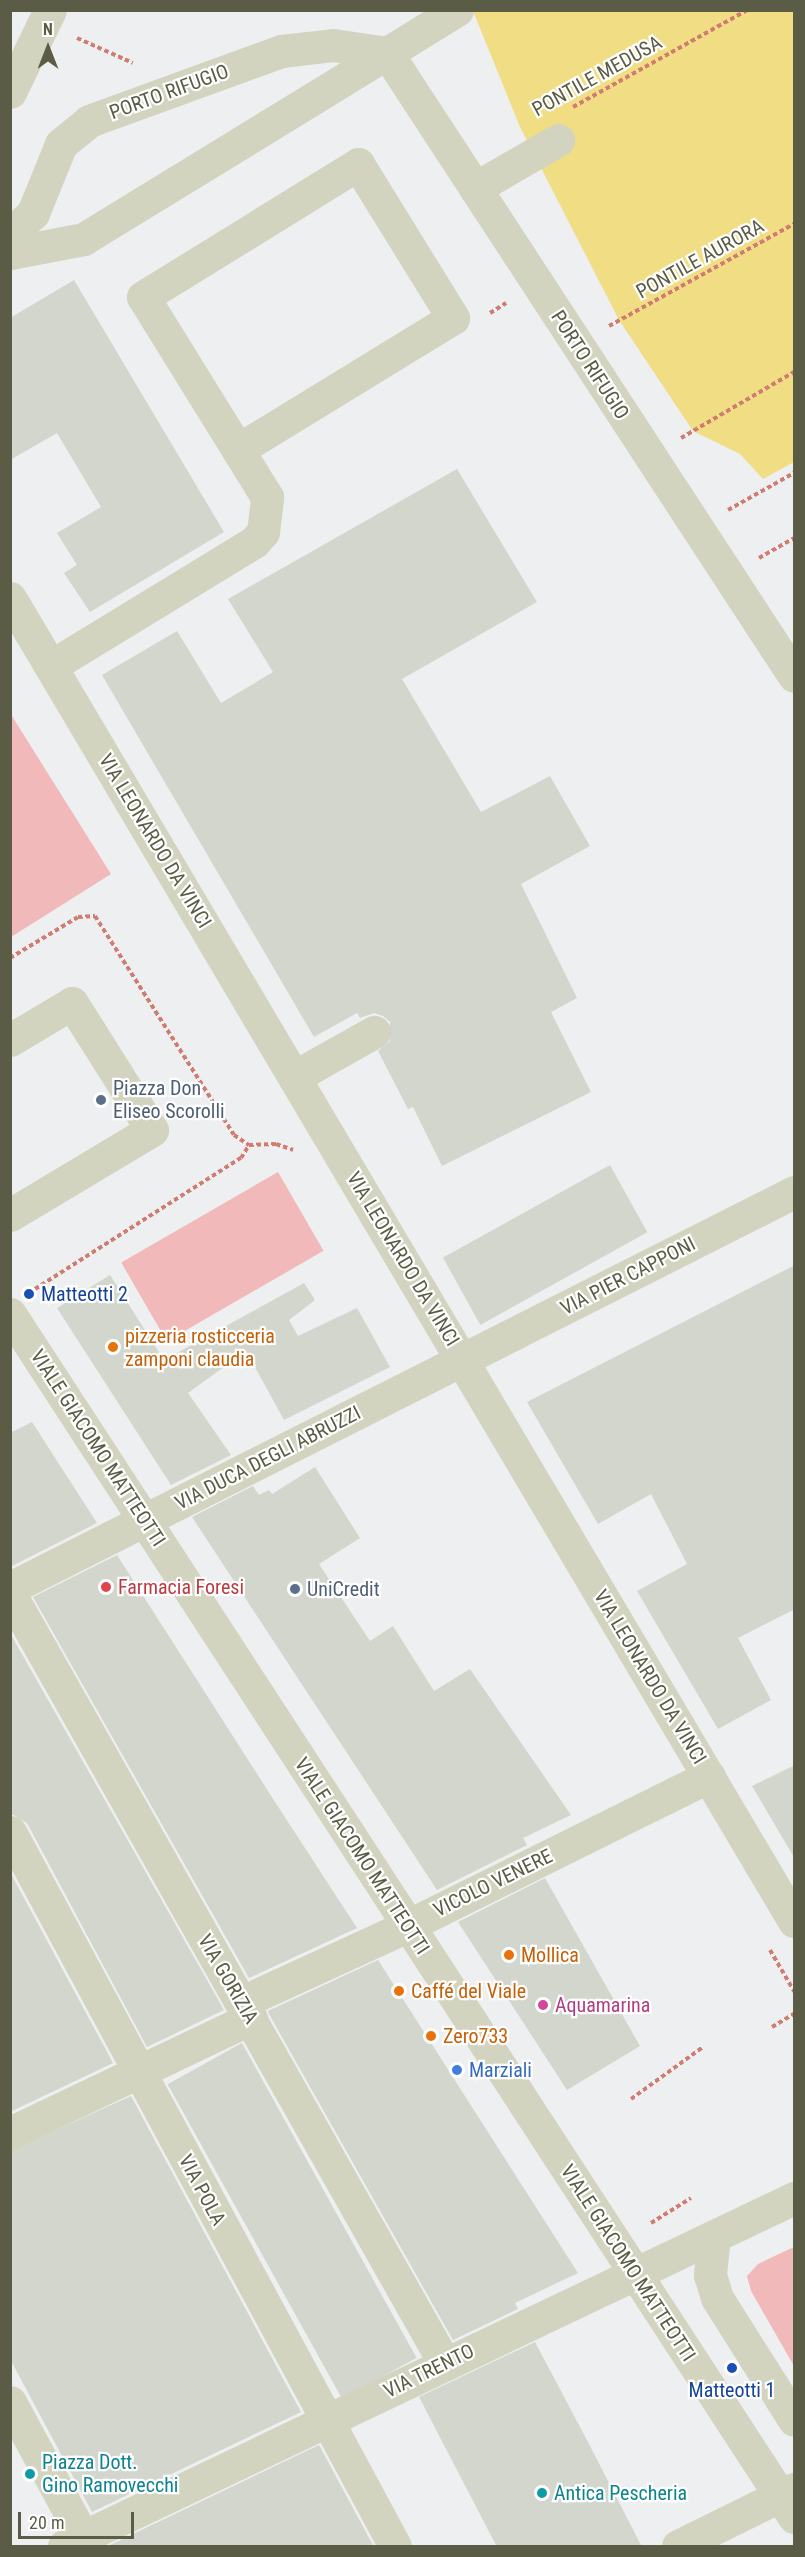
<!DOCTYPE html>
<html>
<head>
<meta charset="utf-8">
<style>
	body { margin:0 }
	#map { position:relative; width:805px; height:2557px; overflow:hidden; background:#eeeff1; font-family:"Roboto Condensed",sans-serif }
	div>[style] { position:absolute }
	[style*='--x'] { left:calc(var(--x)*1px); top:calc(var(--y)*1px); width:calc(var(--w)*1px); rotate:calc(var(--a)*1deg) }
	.green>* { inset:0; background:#f1b9b9; transform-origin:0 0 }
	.water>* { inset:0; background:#f0dd84 }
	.building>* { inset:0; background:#d3d6cc; transform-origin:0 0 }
	.path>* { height:4px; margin-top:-2px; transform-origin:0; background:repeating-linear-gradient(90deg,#d07c70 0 4.5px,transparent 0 7.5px) }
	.minor>* { height:33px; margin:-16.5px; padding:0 16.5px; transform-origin:16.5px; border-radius:16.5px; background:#d2d4c0 }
	.dots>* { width:16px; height:16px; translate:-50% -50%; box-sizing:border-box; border:3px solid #fff; border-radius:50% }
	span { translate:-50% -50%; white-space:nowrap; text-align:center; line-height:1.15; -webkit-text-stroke:4.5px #fff; paint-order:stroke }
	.street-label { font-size:20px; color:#5a5c45 }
	.service-label { font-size:20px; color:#4e5e75 }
	.left { translate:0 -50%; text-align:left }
	.transit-label { font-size:20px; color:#164399 }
	.food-label { font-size:20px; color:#c56008 }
	.health-label { font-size:20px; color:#be3a42 }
	.hotel-label { font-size:20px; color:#b23c85 }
	.shop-label { font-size:20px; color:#366cbe }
	.culture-label { font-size:20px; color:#0d838f }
	.frame { position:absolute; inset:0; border:12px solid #5a5c45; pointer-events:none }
	.north { position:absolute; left:18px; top:18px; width:60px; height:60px; -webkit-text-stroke:4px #fff; paint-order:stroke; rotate:0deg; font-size:16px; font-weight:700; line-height:24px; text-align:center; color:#5a5c45 }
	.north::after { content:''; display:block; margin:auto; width:21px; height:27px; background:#5a5c45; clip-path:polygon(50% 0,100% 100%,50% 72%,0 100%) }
	.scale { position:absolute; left:18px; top:2512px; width:116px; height:27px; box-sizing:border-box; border:3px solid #5a5c45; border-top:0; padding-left:8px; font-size:18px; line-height:21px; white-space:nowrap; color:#5a5c45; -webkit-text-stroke:4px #fff; paint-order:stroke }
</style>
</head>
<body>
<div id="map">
	<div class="green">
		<div style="clip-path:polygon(10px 713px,111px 874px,11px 937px,10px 937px)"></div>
		<div style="left:278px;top:1172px;width:91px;height:181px;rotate:60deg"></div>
		<div style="clip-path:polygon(794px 2247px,794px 2366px,751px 2291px,747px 2276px,758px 2264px)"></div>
	</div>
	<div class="water">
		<div style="clip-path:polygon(473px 11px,794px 11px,794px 462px,763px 479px,740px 454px,693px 431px,619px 320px,520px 127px)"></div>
	</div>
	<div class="building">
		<div style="clip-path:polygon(74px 280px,224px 532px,90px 612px,64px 573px,77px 565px,57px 533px,101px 507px,57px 433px,10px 460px,10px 318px)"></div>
		<div style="clip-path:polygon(457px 469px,537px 602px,402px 679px,481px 812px,550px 776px,590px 846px,521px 884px,577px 998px,551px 1012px,591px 1092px,442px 1166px,413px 1107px,408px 1109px,378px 1051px,390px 1041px,390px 1022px,383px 1016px,374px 1013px,360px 1018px,357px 1013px,314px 1037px,102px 675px,177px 631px,221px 703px,273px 672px,228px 599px)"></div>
		<div style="left:610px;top:1165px;width:77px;height:191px;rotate:61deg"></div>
		<div style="clip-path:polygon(795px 1265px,795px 1609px,738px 1638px,771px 1700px,718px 1729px,637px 1591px,687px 1564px,651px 1494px,598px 1524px,527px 1402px)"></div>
		<div style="clip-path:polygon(110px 1275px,164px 1360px,304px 1283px,315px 1300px,289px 1320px,298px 1336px,357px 1308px,390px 1367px,284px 1420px,246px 1351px,188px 1393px,231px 1455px,171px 1485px,57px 1308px)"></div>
		<div style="clip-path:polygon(32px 1422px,97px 1523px,10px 1567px,10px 1433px)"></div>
		<div style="clip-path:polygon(315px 1467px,360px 1538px,319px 1564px,370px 1641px,393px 1626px,434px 1691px,470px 1669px,571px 1815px,523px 1838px,527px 1845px,437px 1890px,192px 1517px,253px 1486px,259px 1495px,269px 1490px,272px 1494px)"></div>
		<div style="clip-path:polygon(117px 1555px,277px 1805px,357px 1928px,249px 1978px,33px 1597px)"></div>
		<div style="clip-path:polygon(10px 1633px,224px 2010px,147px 2047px,27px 1823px,10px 1813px)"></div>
		<div style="clip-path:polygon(795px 1765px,795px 1859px,752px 1786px)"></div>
		<div style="clip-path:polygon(10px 1872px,113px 2063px,10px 2112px)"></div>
		<div style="clip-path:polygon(545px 1878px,640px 2046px,567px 2090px,458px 1922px)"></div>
		<div style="clip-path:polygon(378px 1960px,578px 2273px,515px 2303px,518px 2309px,453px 2340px,269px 2014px,268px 2011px)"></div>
		<div style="left:242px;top:2043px;width:360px;height:85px;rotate:61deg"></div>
		<div style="clip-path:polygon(131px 2096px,301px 2412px,92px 2512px,10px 2359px,10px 2151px)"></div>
		<div style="clip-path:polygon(535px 2342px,589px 2444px,642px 2547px,497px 2547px,419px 2397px)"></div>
		<div style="clip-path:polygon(319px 2445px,374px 2547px,110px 2545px)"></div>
	</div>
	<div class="path">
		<div style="--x:77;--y:38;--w:61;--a:24.1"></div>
		<div style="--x:573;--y:107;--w:199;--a:-29.1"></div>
		<div style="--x:490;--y:313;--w:19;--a:-32"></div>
		<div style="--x:609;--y:326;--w:211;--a:-28.9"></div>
		<div style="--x:681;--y:438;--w:131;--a:-30.3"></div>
		<div style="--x:728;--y:510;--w:76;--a:-29.3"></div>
		<div style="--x:759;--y:558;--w:40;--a:-29.7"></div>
		<div style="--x:10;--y:958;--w:79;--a:-31.1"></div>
		<div style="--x:78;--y:917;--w:17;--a:-3"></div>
		<div style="--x:95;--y:916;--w:259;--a:57.6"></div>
		<div style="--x:234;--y:1135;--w:18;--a:34"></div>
		<div style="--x:249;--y:1145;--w:27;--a:-2"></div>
		<div style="--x:276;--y:1144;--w:18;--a:19"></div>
		<div style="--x:35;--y:1289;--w:244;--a:-32.5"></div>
		<div style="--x:241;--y:1158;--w:15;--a:-58"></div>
		<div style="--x:770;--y:1950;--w:48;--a:59.7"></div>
		<div style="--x:772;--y:2027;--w:26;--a:-31"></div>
		<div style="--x:631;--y:2099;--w:89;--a:-35.8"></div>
		<div style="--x:651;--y:2223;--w:47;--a:-32"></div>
	</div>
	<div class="minor">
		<div style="--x:457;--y:10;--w:82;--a:148.4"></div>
		<div style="--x:387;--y:53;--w:744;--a:56.84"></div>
		<div style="--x:10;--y:92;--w:91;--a:-64"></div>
		<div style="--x:358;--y:164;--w:181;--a:58.3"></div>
		<div style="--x:453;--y:318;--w:252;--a:148.5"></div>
		<div style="--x:238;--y:450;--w:180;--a:-121.8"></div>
		<div style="--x:143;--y:297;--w:253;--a:-31.7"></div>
		<div style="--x:475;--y:188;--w:96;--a:-30"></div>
		<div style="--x:10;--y:234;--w:31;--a:-42"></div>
		<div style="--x:33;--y:213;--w:74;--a:-67.9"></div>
		<div style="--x:61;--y:144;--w:36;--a:-39"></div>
		<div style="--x:89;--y:121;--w:204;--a:-20"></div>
		<div style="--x:281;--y:51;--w:52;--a:-6.6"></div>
		<div style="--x:333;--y:45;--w:55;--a:8.4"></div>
		<div style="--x:387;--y:53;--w:356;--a:148.5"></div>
		<div style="--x:84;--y:239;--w:75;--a:169.3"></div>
		<div style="--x:10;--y:598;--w:1538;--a:59.35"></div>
		<div style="--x:51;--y:666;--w:238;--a:-31.4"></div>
		<div style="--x:254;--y:542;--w:13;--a:-48"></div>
		<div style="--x:263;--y:532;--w:35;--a:-83"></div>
		<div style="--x:267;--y:497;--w:55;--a:-121.7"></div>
		<div style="--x:10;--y:1040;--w:72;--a:-30.8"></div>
		<div style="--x:72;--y:1003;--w:150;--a:57.8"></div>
		<div style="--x:152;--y:1130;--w:165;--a:149.1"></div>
		<div style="--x:294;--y:1077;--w:92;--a:-29.4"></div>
		<div style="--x:10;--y:1314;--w:1436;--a:56.91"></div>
		<div style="--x:10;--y:1588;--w:878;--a:-26.8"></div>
		<div style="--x:10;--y:1594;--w:884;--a:60.54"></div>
		<div style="--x:10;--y:1832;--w:811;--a:61.67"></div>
		<div style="--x:242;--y:2002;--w:182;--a:-24.7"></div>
		<div style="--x:407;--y:1926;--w:337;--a:-26.4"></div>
		<div style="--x:10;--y:2133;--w:267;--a:-25.5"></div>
		<div style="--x:714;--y:2236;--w:39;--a:96"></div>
		<div style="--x:710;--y:2275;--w:24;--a:73"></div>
		<div style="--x:717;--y:2298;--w:144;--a:57.7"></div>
		<div style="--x:10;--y:2402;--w:164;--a:61.6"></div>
		<div style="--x:64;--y:2546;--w:809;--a:-25.49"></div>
		<div style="--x:678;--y:2546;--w:129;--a:-26.2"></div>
	</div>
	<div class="dots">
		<div style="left:101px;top:1100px;background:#5c6f8a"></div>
		<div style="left:29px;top:1294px;background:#1a4fb4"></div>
		<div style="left:113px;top:1347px;background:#e8710a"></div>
		<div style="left:106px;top:1587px;background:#e0444e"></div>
		<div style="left:295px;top:1589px;background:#5c6f8a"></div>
		<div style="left:509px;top:1955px;background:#e8710a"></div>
		<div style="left:399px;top:1991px;background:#e8710a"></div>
		<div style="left:543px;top:2005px;background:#d1479c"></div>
		<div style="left:431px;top:2036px;background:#e8710a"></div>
		<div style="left:457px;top:2070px;background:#3f7fe0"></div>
		<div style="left:732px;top:2368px;background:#1a4fb4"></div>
		<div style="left:30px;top:2474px;background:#0f9aa8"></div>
		<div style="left:542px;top:2493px;background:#0f9aa8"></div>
	</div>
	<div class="street-label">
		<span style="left:597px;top:76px;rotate:-29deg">PONTILE MEDUSA</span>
		<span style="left:169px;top:92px;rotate:-20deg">PORTO RIFUGIO</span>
		<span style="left:700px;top:259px;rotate:-29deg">PONTILE AURORA</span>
		<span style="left:590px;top:365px;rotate:57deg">PORTO RIFUGIO</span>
		<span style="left:155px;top:841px;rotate:59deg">VIA LEONARDO DA VINCI</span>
		<span style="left:403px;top:1259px;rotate:59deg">VIA LEONARDO DA VINCI</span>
		<span style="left:628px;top:1276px;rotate:-27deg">VIA PIER CAPPONI</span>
		<span style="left:98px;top:1448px;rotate:57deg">VIALE GIACOMO MATTEOTTI</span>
		<span style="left:268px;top:1458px;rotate:-27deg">VIA DUCA DEGLI ABRUZZI</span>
		<span style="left:650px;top:1677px;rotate:59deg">VIA LEONARDO DA VINCI</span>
		<span style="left:362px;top:1856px;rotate:57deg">VIALE GIACOMO MATTEOTTI</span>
		<span style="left:493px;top:1883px;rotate:-26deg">VICOLO VENERE</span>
		<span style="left:228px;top:1979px;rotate:60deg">VIA GORIZIA</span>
		<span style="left:202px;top:2190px;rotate:62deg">VIA POLA</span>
		<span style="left:628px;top:2263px;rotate:57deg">VIALE GIACOMO MATTEOTTI</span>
		<span style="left:429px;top:2371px;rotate:-26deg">VIA TRENTO</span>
	</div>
	<div class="service-label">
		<span class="left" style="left:113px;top:1100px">Piazza Don<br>Eliseo Scorolli</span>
		<span class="left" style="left:307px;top:1589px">UniCredit</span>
	</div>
	<div class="transit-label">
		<span class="left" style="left:41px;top:1294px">Matteotti 2</span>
		<span style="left:732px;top:2390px">Matteotti 1</span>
	</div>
	<div class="food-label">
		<span class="left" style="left:125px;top:1348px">pizzeria rosticceria<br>zamponi claudia</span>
		<span class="left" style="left:521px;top:1955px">Mollica</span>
		<span class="left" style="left:411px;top:1991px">Caffé del Viale</span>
		<span class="left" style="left:443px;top:2036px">Zero733</span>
	</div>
	<div class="health-label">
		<span class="left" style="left:118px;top:1587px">Farmacia Foresi</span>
	</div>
	<div class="hotel-label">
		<span class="left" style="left:555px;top:2005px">Aquamarina</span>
	</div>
	<div class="shop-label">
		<span class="left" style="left:469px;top:2070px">Marziali</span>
	</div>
	<div class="culture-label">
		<span class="left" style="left:42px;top:2474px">Piazza Dott.<br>Gino Ramovecchi</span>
		<span class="left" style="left:554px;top:2493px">Antica Pescheria</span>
	</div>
	<div class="frame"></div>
	<div class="north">N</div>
	<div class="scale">20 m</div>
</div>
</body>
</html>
